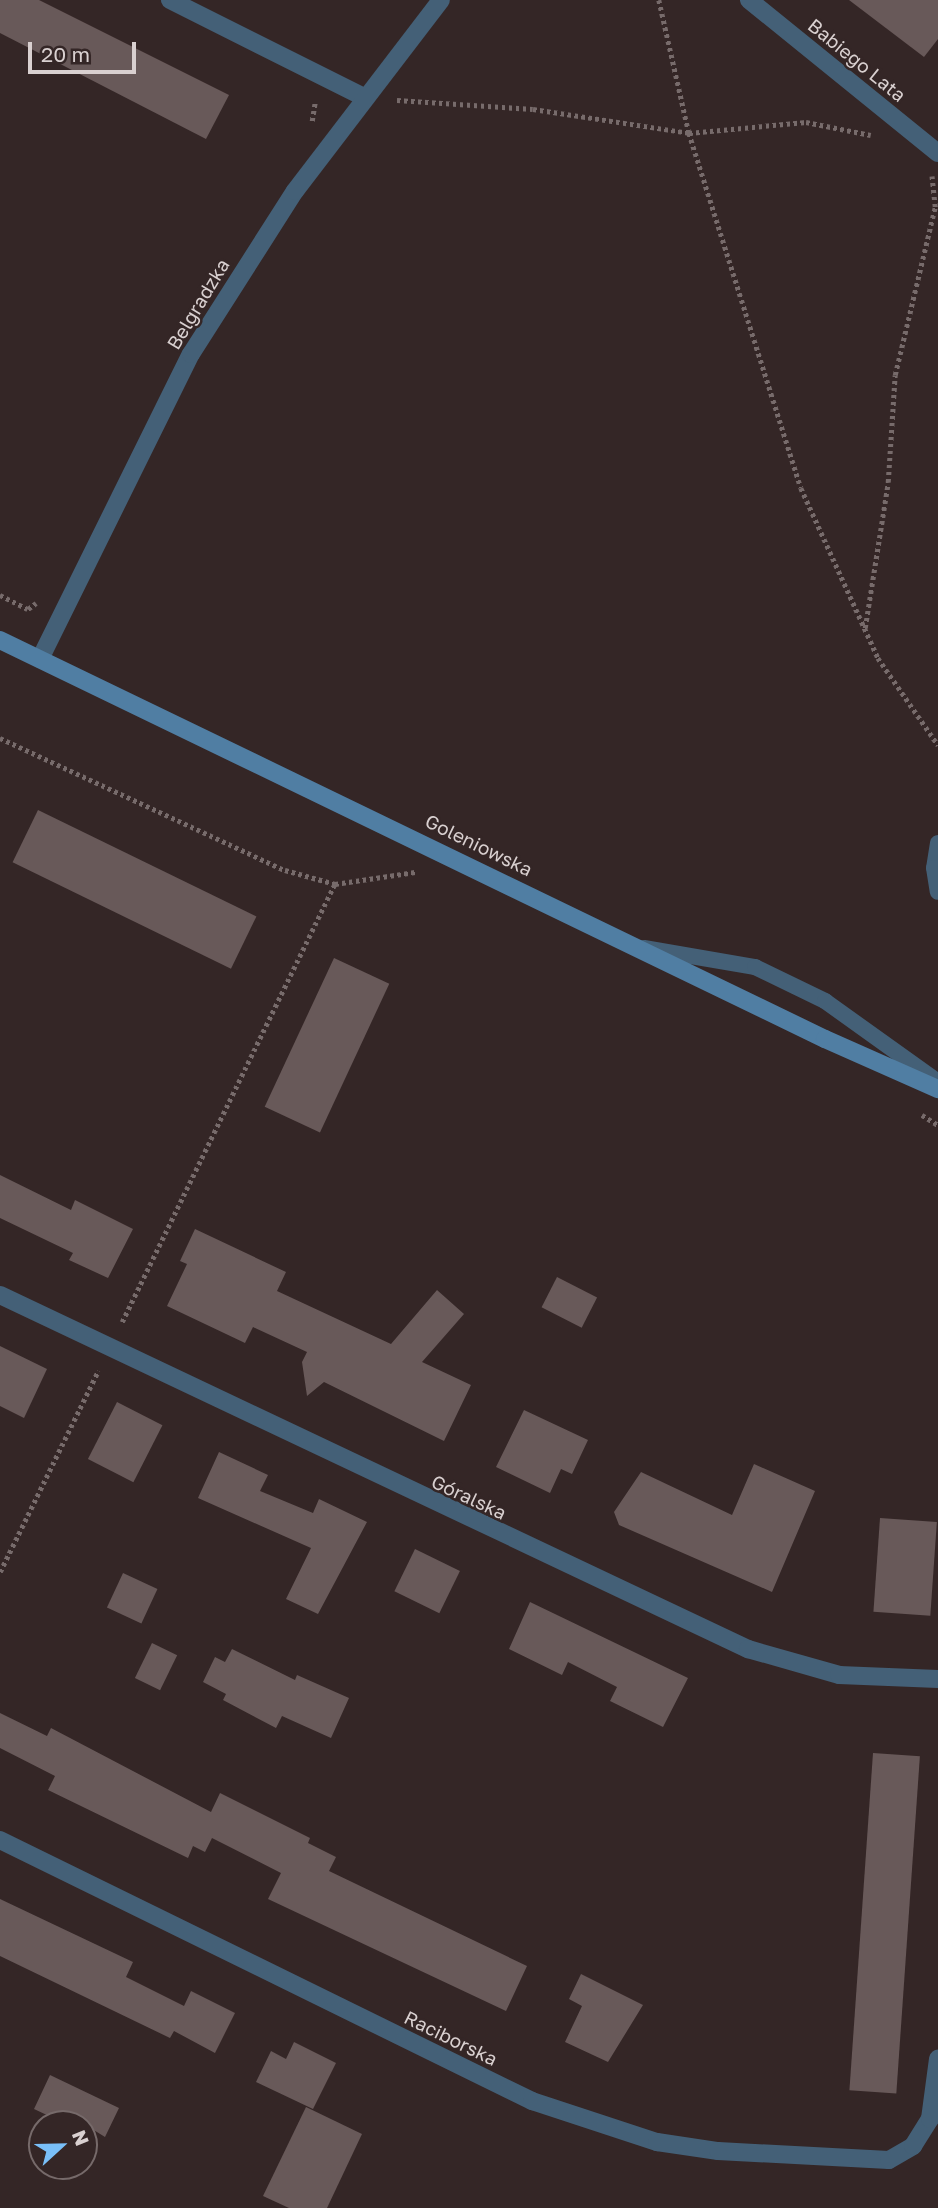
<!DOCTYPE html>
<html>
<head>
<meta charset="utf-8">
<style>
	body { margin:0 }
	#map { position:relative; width:938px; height:2208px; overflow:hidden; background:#342626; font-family:"Golos Text",sans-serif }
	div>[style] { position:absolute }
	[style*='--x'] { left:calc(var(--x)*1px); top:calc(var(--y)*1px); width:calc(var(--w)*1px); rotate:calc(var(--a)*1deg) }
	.building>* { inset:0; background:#685959; transform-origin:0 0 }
	.path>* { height:4.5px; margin-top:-2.25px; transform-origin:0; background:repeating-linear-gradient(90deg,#776b6b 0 3.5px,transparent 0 7px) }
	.lane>* { height:16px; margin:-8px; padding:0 8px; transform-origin:8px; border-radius:8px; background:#446077 }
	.street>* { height:18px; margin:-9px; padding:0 9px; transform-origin:9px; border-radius:9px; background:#446077 }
	.secondary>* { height:18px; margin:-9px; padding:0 9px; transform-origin:9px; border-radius:9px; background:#507ea3 }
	span { translate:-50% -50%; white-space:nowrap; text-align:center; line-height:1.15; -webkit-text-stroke:5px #342626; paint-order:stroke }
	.street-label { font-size:19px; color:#d9d0d0 }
	.north { position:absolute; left:28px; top:2110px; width:70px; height:70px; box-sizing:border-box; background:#342626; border:2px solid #766a6a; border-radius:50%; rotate:68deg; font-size:19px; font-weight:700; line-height:28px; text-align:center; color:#d9d0d0 }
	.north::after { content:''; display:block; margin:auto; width:24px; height:32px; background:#79bff8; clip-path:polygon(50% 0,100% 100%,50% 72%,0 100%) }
	.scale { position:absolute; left:28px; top:42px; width:108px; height:32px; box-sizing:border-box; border:4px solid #d9d0d0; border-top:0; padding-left:9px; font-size:21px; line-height:24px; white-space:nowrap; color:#d9d0d0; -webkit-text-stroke:5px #342626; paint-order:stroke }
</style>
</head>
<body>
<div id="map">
	<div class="building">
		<div style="clip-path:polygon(0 0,39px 0,229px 95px,206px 139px,0 33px)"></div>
		<div style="clip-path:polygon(849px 0,938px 0,938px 39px,924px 57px)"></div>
		<div style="left:38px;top:810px;width:243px;height:58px;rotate:26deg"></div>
		<div style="left:334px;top:958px;width:61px;height:164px;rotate:25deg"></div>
		<div style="clip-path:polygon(0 1175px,71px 1210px,75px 1200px,133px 1229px,108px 1278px,69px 1260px,73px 1253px,0 1218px)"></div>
		<div style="clip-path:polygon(195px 1229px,286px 1272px,277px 1291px,391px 1344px,437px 1290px,464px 1314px,422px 1362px,471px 1385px,444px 1441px,324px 1382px,307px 1396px,302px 1362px,307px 1352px,253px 1327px,245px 1343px,167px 1306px,187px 1264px,180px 1261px)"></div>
		<div style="left:557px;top:1277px;width:45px;height:34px;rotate:27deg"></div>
		<div style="clip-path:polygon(0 1346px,47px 1369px,24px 1418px,0 1406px)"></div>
		<div style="left:117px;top:1402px;width:51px;height:64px;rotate:27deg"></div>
		<div style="clip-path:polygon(524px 1410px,588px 1440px,572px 1474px,561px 1469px,550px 1493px,496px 1467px)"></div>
		<div style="clip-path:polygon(219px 1452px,268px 1475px,260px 1491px,313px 1513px,319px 1499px,367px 1522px,318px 1614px,286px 1599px,311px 1548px,198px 1498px)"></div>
		<div style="clip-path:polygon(754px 1464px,815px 1491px,772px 1592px,619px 1525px,614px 1512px,641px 1472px,732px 1515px)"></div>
		<div style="left:880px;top:1518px;width:57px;height:94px;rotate:4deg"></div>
		<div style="left:415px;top:1549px;width:50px;height:47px;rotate:26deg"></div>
		<div style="left:123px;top:1573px;width:38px;height:38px;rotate:25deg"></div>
		<div style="clip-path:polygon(530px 1602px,688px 1678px,663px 1727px,610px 1701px,617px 1687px,568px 1662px,562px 1675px,509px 1649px)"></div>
		<div style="left:152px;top:1643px;width:28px;height:39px;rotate:26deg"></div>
		<div style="clip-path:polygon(232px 1649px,295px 1680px,297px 1675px,349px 1698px,331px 1738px,282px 1716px,276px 1728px,223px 1700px,226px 1694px,203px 1682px,215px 1657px,225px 1662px)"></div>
		<div style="clip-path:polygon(0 1713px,47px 1736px,51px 1728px,211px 1812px,220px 1793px,310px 1838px,308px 1843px,336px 1857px,329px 1871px,527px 1966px,506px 2011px,268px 1899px,281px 1873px,212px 1838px,205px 1852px,193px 1846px,188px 1858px,48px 1790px,55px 1776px,0 1748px)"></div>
		<div style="left:873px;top:1753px;width:47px;height:338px;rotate:4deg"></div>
		<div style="clip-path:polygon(0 1899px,133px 1962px,126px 1977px,184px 2006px,191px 1991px,235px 2013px,215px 2053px,174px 2031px,170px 2038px,0 1956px)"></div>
		<div style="clip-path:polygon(581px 1974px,643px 2005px,608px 2062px,565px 2042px,582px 2006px,569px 1999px)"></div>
		<div style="clip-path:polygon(294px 2042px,336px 2063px,313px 2109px,256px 2082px,271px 2051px,286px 2059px)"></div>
		<div style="clip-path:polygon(50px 2075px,119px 2108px,105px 2137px,84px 2124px,66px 2124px,34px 2109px)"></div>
		<div style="clip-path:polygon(306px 2107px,362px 2134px,327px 2208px,289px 2208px,263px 2196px)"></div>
	</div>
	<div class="path">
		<div style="--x:659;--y:0;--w:136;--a:77.3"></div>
		<div style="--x:689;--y:133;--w:372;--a:72.5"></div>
		<div style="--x:801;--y:488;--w:187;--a:65.6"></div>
		<div style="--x:878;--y:658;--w:106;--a:55.4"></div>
		<div style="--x:397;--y:100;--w:136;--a:3.8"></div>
		<div style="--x:533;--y:109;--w:158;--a:8.7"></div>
		<div style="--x:689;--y:133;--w:118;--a:-5.4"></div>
		<div style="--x:806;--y:122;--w:66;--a:11.3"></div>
		<div style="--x:312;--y:121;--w:18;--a:-81"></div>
		<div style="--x:0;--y:595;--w:31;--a:27"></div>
		<div style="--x:28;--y:609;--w:10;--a:-37"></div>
		<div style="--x:865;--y:628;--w:148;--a:-81"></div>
		<div style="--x:888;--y:482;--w:107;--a:-86.3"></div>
		<div style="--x:895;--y:375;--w:173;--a:-76.6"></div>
		<div style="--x:935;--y:207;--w:31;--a:-96"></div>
		<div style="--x:0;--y:738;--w:314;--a:24.9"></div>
		<div style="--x:285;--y:870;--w:52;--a:15.6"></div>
		<div style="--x:335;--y:884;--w:81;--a:-8.5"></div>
		<div style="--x:922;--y:1115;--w:19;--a:32"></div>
		<div style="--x:122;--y:1322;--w:487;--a:-64.1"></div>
		<div style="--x:0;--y:1572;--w:224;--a:-64"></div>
	</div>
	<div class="lane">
		<div style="--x:938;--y:843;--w:25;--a:99"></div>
		<div style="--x:934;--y:868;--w:24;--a:81"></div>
		<div style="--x:644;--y:948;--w:113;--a:9.7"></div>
		<div style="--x:755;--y:967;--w:78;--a:25.9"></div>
		<div style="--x:825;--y:1001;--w:139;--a:35.6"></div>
	</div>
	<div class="street">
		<div style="--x:170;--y:0;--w:217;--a:26.6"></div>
		<div style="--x:749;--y:0;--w:243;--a:39"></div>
		<div style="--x:40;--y:659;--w:340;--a:-63.7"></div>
		<div style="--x:191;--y:354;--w:193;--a:-57.5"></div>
		<div style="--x:295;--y:191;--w:240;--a:-52.6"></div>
		<div style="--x:0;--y:1295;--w:828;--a:25.33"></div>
		<div style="--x:748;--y:1649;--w:95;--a:15.9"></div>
		<div style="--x:839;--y:1675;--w:99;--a:2.3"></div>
		<div style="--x:0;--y:1840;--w:593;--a:26.13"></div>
		<div style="--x:532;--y:2101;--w:132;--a:18.2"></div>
		<div style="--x:657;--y:2142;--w:62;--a:8.4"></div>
		<div style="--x:718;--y:2151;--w:171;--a:3"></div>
		<div style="--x:889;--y:2160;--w:28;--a:-30"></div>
		<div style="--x:913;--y:2146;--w:32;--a:-58"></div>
		<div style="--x:930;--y:2119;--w:61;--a:-82.4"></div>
	</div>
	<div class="secondary">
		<div style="--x:0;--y:640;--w:916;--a:25.81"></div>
		<div style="--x:825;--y:1039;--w:124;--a:23.9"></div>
	</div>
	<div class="street-label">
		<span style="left:857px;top:60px;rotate:39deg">Babiego Lata</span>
		<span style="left:198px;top:304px;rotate:-59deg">Belgradzka</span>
		<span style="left:479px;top:845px;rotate:26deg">Goleniowska</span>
		<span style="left:469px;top:1497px;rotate:25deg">Góralska</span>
		<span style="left:451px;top:2038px;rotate:26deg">Raciborska</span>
	</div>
	<div class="north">N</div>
	<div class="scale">20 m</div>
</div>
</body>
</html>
